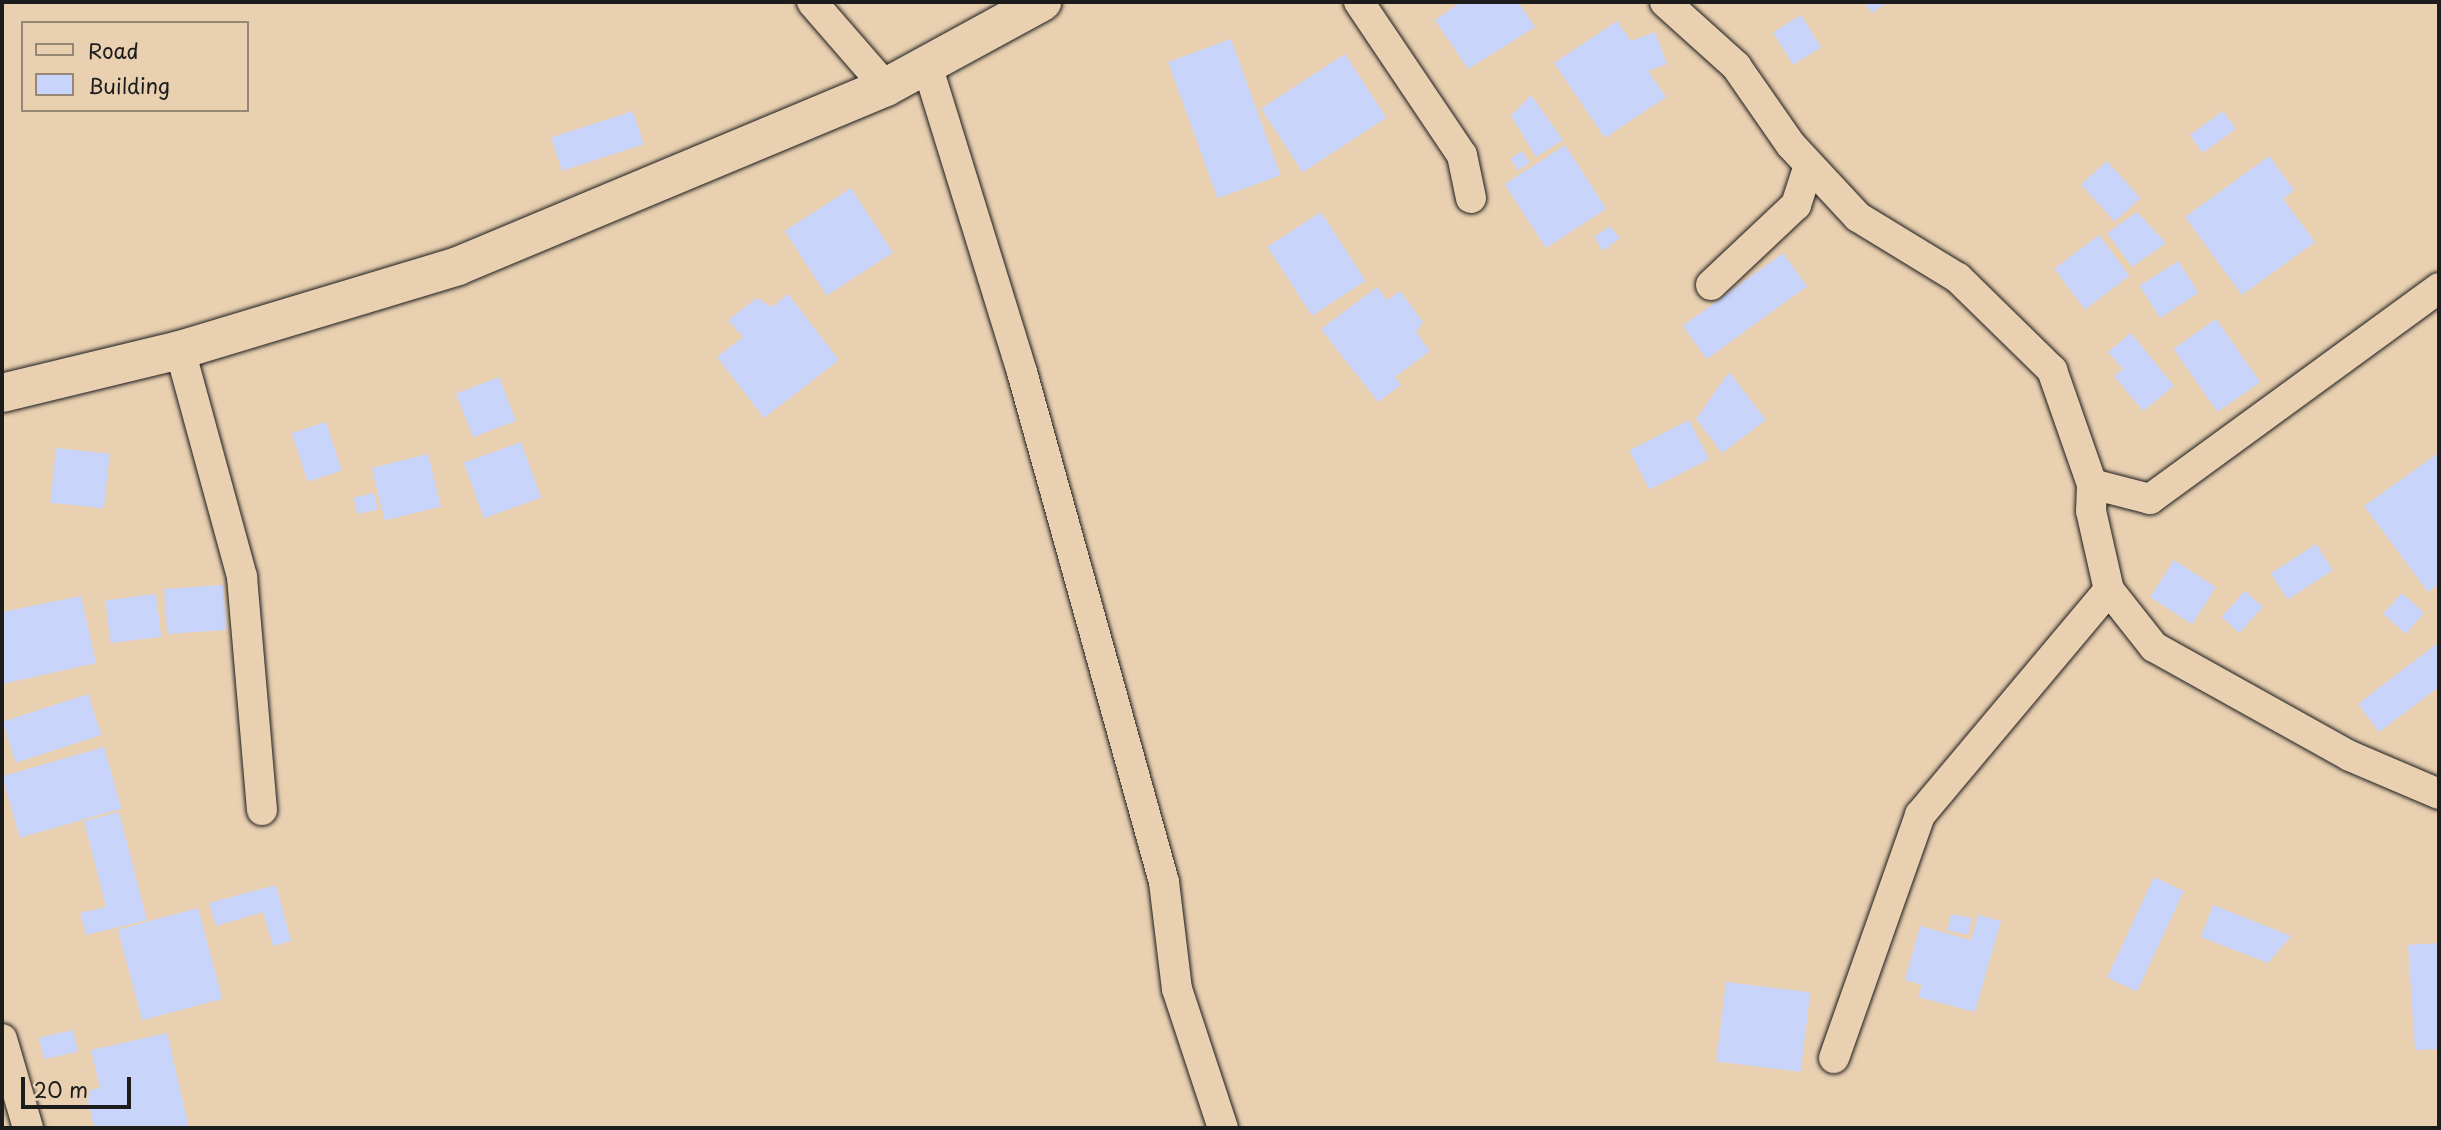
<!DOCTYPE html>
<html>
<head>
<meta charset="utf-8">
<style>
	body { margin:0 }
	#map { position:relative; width:2441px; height:1130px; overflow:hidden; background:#e9d0b1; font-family:"Playpen Sans",sans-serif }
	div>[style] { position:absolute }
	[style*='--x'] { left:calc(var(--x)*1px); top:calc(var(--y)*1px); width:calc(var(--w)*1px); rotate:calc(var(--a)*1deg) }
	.building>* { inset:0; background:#c9d4fb; transform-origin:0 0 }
	.roads { filter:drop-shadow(0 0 2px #1c1c1c) drop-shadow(0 0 2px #1c1c1c) }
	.minor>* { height:30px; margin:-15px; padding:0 15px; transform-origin:15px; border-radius:15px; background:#e9d0b1 }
	.tertiary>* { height:38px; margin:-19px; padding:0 19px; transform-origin:19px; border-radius:19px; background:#e9d0b1 }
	span { translate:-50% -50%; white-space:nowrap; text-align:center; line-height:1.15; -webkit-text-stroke:5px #e9d0b1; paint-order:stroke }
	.frame { position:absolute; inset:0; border:4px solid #1c1c1c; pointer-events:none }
	.legend { position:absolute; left:21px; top:21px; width:228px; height:91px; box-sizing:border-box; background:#e9d0b1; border:2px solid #978875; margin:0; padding:9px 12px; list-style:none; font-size:21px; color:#1c1c1c }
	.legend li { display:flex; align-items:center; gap:14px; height:35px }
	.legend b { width:35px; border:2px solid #978875 }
	.scale { position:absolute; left:21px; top:1077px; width:110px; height:32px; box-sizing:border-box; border:4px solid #1c1c1c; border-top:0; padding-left:9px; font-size:21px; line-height:24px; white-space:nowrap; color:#1c1c1c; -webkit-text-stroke:5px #e9d0b1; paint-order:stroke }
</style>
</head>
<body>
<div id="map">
	<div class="building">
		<div style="clip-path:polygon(1461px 2px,1518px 2px,1535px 27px,1468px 69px,1435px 20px)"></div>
		<div style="clip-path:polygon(1864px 2px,1888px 2px,1872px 13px)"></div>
		<div style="left:1801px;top:15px;width:38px;height:33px;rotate:58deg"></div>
		<div style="clip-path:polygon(1617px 21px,1631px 41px,1655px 32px,1667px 64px,1648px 71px,1666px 97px,1605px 138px,1554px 63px)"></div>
		<div style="left:1231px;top:39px;width:145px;height:67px;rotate:70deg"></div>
		<div style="left:1345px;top:54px;width:76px;height:100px;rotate:57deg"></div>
		<div style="clip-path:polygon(1531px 95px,1563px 140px,1536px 157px,1511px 116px)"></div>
		<div style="left:633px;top:111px;width:35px;height:86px;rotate:72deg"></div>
		<div style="left:2223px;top:111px;width:22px;height:41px;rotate:54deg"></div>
		<div style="left:1565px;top:145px;width:76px;height:72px;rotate:57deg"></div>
		<div style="left:1522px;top:151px;width:14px;height:14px;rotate:56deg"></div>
		<div style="clip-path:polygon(2269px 156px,2294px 190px,2283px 199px,2315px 242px,2242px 295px,2185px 217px)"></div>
		<div style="left:2107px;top:161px;width:50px;height:35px;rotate:48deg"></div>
		<div style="left:851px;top:188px;width:77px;height:79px;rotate:57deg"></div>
		<div style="left:1321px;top:212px;width:82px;height:64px;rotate:57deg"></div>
		<div style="clip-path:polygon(2137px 212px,2166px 243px,2132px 267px,2107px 233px)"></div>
		<div style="clip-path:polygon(1610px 226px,1620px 238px,1603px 251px,1594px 237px)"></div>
		<div style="left:2099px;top:235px;width:51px;height:56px;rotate:53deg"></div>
		<div style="left:1783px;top:253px;width:41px;height:124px;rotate:54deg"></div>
		<div style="left:2178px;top:261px;width:38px;height:46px;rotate:57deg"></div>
		<div style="clip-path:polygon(1377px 287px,1387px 300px,1400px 291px,1423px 322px,1416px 332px,1430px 351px,1395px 377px,1401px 385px,1378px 402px,1321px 329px)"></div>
		<div style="clip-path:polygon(788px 294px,839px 360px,764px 418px,717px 357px,743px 337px,728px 320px,757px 298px,772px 307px)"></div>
		<div style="left:2216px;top:319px;width:77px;height:52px;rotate:55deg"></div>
		<div style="clip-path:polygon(2131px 333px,2174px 386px,2143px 411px,2114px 376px,2123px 369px,2108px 352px)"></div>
		<div style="clip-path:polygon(1729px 372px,1766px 420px,1722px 453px,1696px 419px)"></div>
		<div style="left:499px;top:377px;width:47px;height:46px;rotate:69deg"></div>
		<div style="left:1689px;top:420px;width:44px;height:67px;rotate:63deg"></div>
		<div style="left:326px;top:422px;width:51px;height:36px;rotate:72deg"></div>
		<div style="left:521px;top:442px;width:59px;height:61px;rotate:70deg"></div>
		<div style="left:56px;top:448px;width:54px;height:55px;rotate:6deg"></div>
		<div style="left:428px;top:454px;width:54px;height:58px;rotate:76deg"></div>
		<div style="clip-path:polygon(2437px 454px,2439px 584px,2428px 592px,2364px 506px)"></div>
		<div style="left:374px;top:493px;width:17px;height:21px;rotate:77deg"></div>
		<div style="left:2316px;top:544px;width:31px;height:54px;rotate:57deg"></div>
		<div style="left:2174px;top:560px;width:50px;height:44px;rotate:33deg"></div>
		<div style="left:223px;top:585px;width:45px;height:59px;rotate:86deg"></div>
		<div style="left:2245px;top:591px;width:24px;height:35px;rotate:42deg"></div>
		<div style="left:2402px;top:593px;width:30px;height:28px;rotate:42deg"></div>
		<div style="left:156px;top:594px;width:43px;height:51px;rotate:83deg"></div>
		<div style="clip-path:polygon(81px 596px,96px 663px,2px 684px,2px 612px)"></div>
		<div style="clip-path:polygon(2439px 642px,2439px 687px,2379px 732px,2358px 704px)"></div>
		<div style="left:88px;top:694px;width:43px;height:90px;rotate:72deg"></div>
		<div style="left:104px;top:747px;width:64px;height:106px;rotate:74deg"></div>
		<div style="clip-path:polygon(119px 812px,147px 920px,86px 935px,80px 913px,106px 907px,84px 821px)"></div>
		<div style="left:2154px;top:877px;width:33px;height:111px;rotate:25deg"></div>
		<div style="clip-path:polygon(276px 885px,291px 941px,273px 946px,263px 912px,216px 926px,209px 903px)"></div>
		<div style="clip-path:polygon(2213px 905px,2291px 936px,2268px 963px,2201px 937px)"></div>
		<div style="left:198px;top:908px;width:94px;height:83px;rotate:75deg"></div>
		<div style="left:1951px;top:914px;width:21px;height:17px;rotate:11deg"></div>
		<div style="clip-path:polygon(1978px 915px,2001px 921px,1975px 1012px,1918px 997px,1922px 985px,1905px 980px,1920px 926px,1971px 940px)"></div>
		<div style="clip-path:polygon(2439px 943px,2439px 1049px,2415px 1050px,2408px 945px)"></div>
		<div style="left:1726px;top:982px;width:85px;height:80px;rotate:7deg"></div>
		<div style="left:73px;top:1030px;width:22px;height:35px;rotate:77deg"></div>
		<div style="clip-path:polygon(167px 1033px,189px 1128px,94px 1128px,86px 1091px,100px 1088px,91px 1050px)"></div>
	</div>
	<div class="roads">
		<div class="minor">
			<div style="--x:812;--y:2;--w:113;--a:49"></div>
			<div style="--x:1359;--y:2;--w:184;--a:56.1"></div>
			<div style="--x:1462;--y:155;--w:44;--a:78.2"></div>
			<div style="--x:1665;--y:2;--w:96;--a:42"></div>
			<div style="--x:1736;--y:66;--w:96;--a:55.2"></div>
			<div style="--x:1791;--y:145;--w:98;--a:47.1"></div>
			<div style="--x:1858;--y:217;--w:117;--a:31.4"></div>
			<div style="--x:1958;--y:278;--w:132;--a:44.4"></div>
			<div style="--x:2052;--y:370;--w:121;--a:70.7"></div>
			<div style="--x:2092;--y:484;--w:27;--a:92"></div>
			<div style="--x:2091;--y:511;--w:81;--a:77.2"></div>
			<div style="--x:2109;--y:590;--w:73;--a:51.7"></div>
			<div style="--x:2154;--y:647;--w:224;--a:29.1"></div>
			<div style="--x:2350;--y:756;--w:97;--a:23.1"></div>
			<div style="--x:927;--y:65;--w:321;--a:72.8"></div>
			<div style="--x:1022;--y:372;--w:529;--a:74.44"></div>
			<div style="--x:1164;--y:882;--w:108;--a:83.1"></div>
			<div style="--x:1177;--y:989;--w:146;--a:71.7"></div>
			<div style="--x:1711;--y:285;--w:117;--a:-43.3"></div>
			<div style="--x:1796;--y:205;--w:42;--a:-72"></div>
			<div style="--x:180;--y:350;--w:235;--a:74.7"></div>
			<div style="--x:242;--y:577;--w:234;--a:85.1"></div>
			<div style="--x:2092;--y:484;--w:60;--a:14.5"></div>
			<div style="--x:2150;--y:499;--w:358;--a:-36.1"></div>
			<div style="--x:2;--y:1039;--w:93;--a:73.7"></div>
			<div style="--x:1834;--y:1058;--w:258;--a:-70.5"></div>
			<div style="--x:1920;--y:815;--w:294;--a:-50"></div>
		</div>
		<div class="tertiary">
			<div style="--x:2;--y:393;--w:183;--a:-13.6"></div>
			<div style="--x:180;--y:350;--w:290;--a:-16.8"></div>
			<div style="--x:458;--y:266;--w:464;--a:-22.7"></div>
			<div style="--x:886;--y:87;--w:178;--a:-28.6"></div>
		</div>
	</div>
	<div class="frame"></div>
	<ul class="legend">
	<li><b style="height:9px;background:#e9d0b1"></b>Road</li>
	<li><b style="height:19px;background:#c9d4fb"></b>Building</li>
	</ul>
	<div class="scale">20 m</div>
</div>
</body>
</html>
